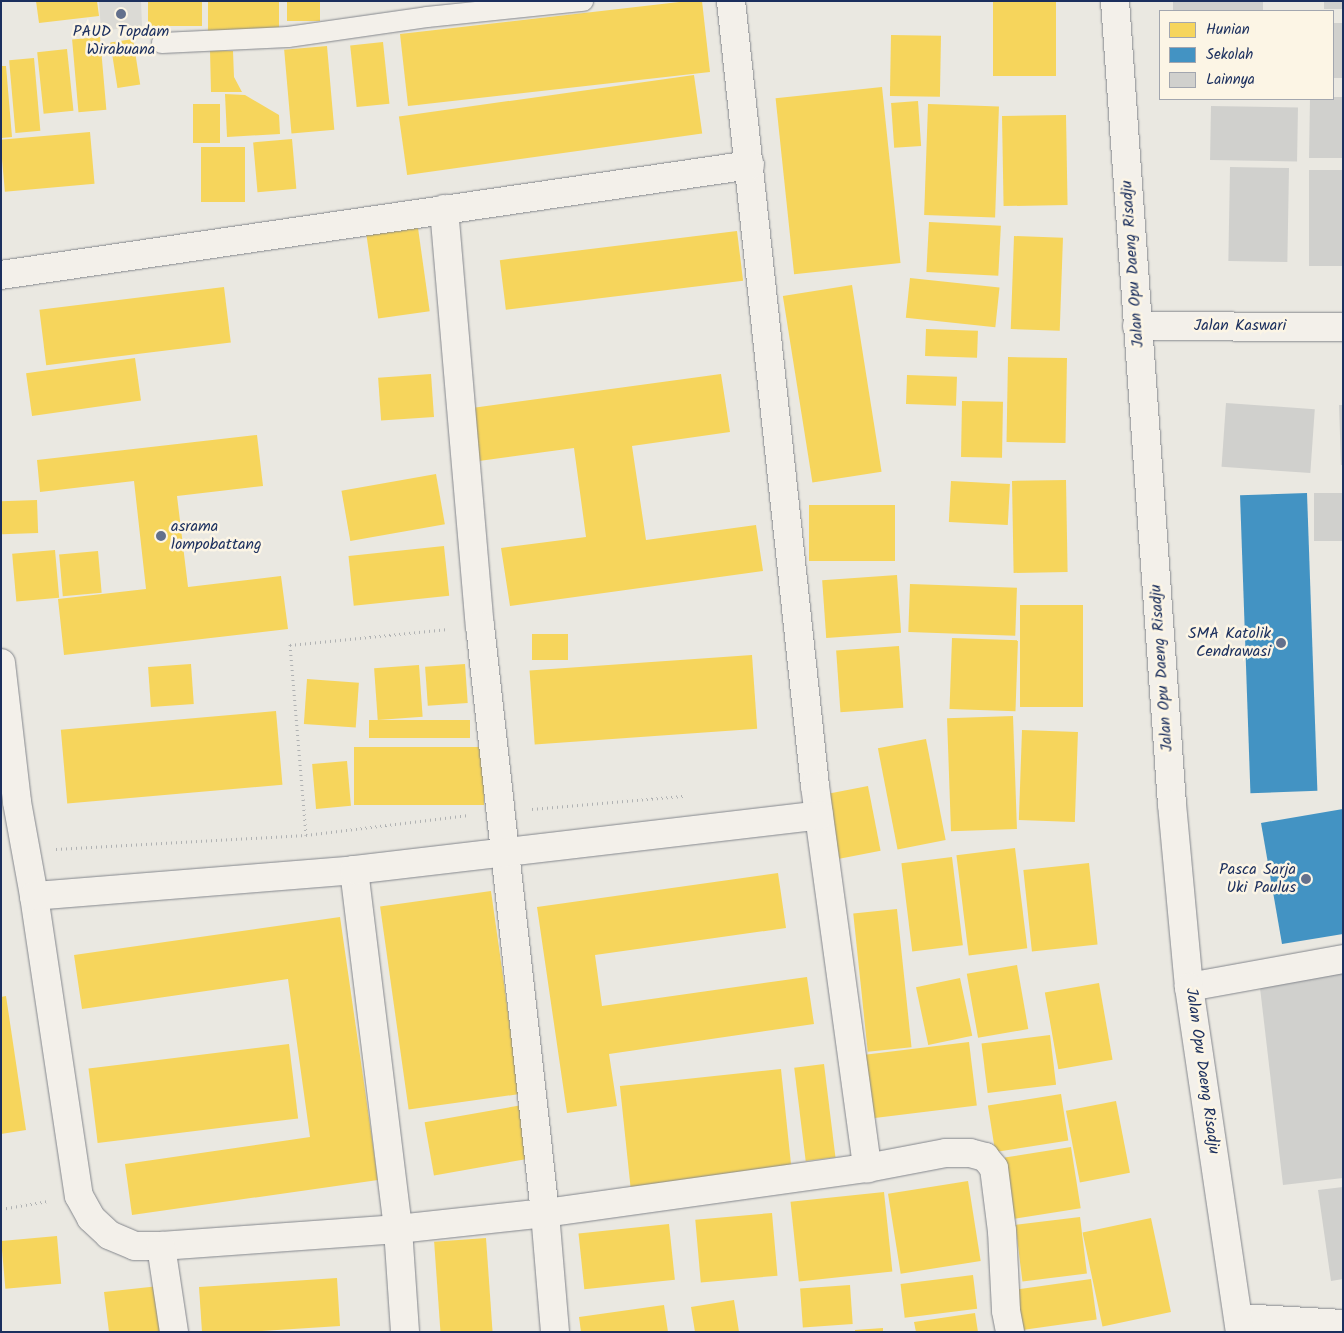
<!DOCTYPE html>
<html>
<head>
<meta charset="utf-8">
<style>
	body { margin:0 }
	#map { position:relative; width:1344px; height:1333px; overflow:hidden; background:#eae8e1; font-family:Kalam,sans-serif }
	div>[style] { position:absolute }
	[style*='--x'] { left:calc(var(--x)*1px); top:calc(var(--y)*1px); width:calc(var(--w)*1px); rotate:calc(var(--a)*1deg) }
	.built>* { inset:0; background:#dbdad5 }
	.homes>* { inset:0; background:#f6d55c; transform-origin:0 0 }
	.schools>* { inset:0; background:#4393c3; transform-origin:0 0 }
	.building>* { inset:0; background:#d0d0cd; transform-origin:0 0 }
	.path>* { height:3px; margin-top:-1.5px; transform-origin:0; background:repeating-linear-gradient(90deg,#b0b2b3 0 1px,transparent 0 5px) }
	.roads { filter:drop-shadow(0 0 1px #84878d) drop-shadow(0 0 1px #84878d) }
	.service>* { height:20px; margin:-10px; padding:0 10px; transform-origin:10px; border-radius:10px; background:#f3f0ea }
	.minor>* { height:28px; margin:-14px; padding:0 14px; transform-origin:14px; border-radius:14px; background:#f3f0ea }
	.secondary>* { height:28px; margin:-14px; padding:0 14px; transform-origin:14px; border-radius:14px; background:#f3f0ea }
	.dots>* { width:14px; height:14px; translate:-50% -50%; box-sizing:border-box; border:2px solid #fcf5e5; border-radius:50% }
	span { translate:-50% -50%; white-space:nowrap; text-align:center; line-height:1.15; -webkit-text-stroke:5px #fcf5e5; paint-order:stroke }
	.poi-label { font-size:16px; color:#1b2f5e }
	.left { translate:0 -50%; text-align:left }
	.right { translate:-100% -50%; text-align:right }
	.street-label { font-size:16px; color:#1b2f5e }
	.frame { position:absolute; inset:0; border:2px solid #1b2f5e; pointer-events:none }
	.legend { position:absolute; left:1159px; top:10px; width:175px; height:90px; box-sizing:border-box; background:#fcf5e5; border:1px solid #a2a6af; margin:0; padding:6px 9px; list-style:none; font-size:15px; color:#1b2f5e }
	.legend li { display:flex; align-items:center; gap:10px; height:25px }
	.legend b { width:25px; border:1px solid #a2a6af }
</style>
</head>
<body>
<div id="map">
	<div class="built">
		<div style="clip-path:polygon(99px 1px,141px 1px,142px 26px,101px 31px)"></div>
	</div>
	<div class="homes">
		<div style="clip-path:polygon(36px 1px,97px 1px,99px 16px,39px 23px)"></div>
		<div style="left:148px;top:1px;width:54px;height:25px"></div>
		<div style="left:208px;top:1px;width:71px;height:31px"></div>
		<div style="left:287px;top:1px;width:33px;height:20px"></div>
		<div style="clip-path:polygon(688px 1px,702px 1px,710px 72px,408px 106px,400px 34px)"></div>
		<div style="left:993px;top:1px;width:63px;height:75px"></div>
		<div style="left:891px;top:35px;width:50px;height:61px;rotate:1deg"></div>
		<div style="left:100px;top:37px;width:73px;height:28px;rotate:85deg"></div>
		<div style="left:133px;top:39px;width:46px;height:23px;rotate:81deg"></div>
		<div style="left:383px;top:42px;width:62px;height:33px;rotate:84deg"></div>
		<div style="left:327px;top:46px;width:84px;height:43px;rotate:85deg"></div>
		<div style="left:67px;top:49px;width:62px;height:30px;rotate:84deg"></div>
		<div style="clip-path:polygon(210px 50px,233px 51px,234px 77px,242px 92px,211px 92px)"></div>
		<div style="left:34px;top:58px;width:73px;height:25px;rotate:85deg"></div>
		<div style="clip-path:polygon(1px 66px,6px 66px,12px 137px,1px 138px)"></div>
		<div style="left:694px;top:75px;width:59px;height:298px;rotate:82deg"></div>
		<div style="left:882px;top:87px;width:177px;height:107px;rotate:84deg"></div>
		<div style="clip-path:polygon(225px 94px,245px 95px,279px 115px,280px 134px,227px 137px)"></div>
		<div style="left:918px;top:101px;width:45px;height:27px;rotate:86deg"></div>
		<div style="left:193px;top:104px;width:27px;height:39px"></div>
		<div style="left:928px;top:104px;width:71px;height:111px;rotate:2deg"></div>
		<div style="left:1066px;top:115px;width:90px;height:64px;rotate:89deg"></div>
		<div style="left:90px;top:132px;width:52px;height:90px;rotate:85deg"></div>
		<div style="left:292px;top:139px;width:50px;height:39px;rotate:85deg"></div>
		<div style="left:201px;top:147px;width:44px;height:55px"></div>
		<div style="left:929px;top:222px;width:72px;height:50px;rotate:3deg"></div>
		<div style="left:418px;top:228px;width:84px;height:52px;rotate:82deg"></div>
		<div style="left:737px;top:231px;width:50px;height:239px;rotate:83deg"></div>
		<div style="left:1014px;top:236px;width:49px;height:93px;rotate:2deg"></div>
		<div style="left:910px;top:278px;width:90px;height:40px;rotate:6deg"></div>
		<div style="left:852px;top:285px;width:189px;height:70px;rotate:81deg"></div>
		<div style="left:224px;top:287px;width:56px;height:186px;rotate:83deg"></div>
		<div style="left:926px;top:329px;width:52px;height:27px;rotate:2deg"></div>
		<div style="left:1008px;top:357px;width:59px;height:85px;rotate:1deg"></div>
		<div style="left:135px;top:358px;width:43px;height:110px;rotate:82deg"></div>
		<div style="left:431px;top:374px;width:43px;height:53px;rotate:86deg"></div>
		<div style="clip-path:polygon(721px 374px,730px 432px,632px 446px,646px 540px,756px 525px,763px 571px,510px 606px,501px 548px,586px 537px,574px 448px,479px 461px,472px 408px)"></div>
		<div style="left:907px;top:375px;width:50px;height:29px;rotate:2deg"></div>
		<div style="left:962px;top:401px;width:41px;height:56px;rotate:1deg"></div>
		<div style="clip-path:polygon(257px 435px,263px 486px,177px 496px,188px 587px,281px 576px,288px 629px,64px 655px,58px 599px,146px 589px,134px 481px,40px 492px,37px 460px)"></div>
		<div style="left:436px;top:474px;width:51px;height:96px;rotate:80deg"></div>
		<div style="left:1066px;top:480px;width:92px;height:54px;rotate:89deg"></div>
		<div style="left:951px;top:481px;width:59px;height:41px;rotate:3deg"></div>
		<div style="left:37px;top:500px;width:33px;height:36px;rotate:88deg"></div>
		<div style="left:809px;top:505px;width:86px;height:56px"></div>
		<div style="left:444px;top:546px;width:50px;height:96px;rotate:84deg"></div>
		<div style="left:55px;top:550px;width:48px;height:43px;rotate:85deg"></div>
		<div style="left:98px;top:551px;width:42px;height:39px;rotate:85deg"></div>
		<div style="left:897px;top:575px;width:58px;height:75px;rotate:86deg"></div>
		<div style="left:910px;top:584px;width:107px;height:48px;rotate:2deg"></div>
		<div style="left:1020px;top:605px;width:63px;height:102px"></div>
		<div style="left:568px;top:634px;width:26px;height:36px;rotate:90deg"></div>
		<div style="left:952px;top:638px;width:66px;height:71px;rotate:2deg"></div>
		<div style="left:899px;top:646px;width:62px;height:63px;rotate:86deg"></div>
		<div style="left:752px;top:655px;width:74px;height:223px;rotate:86deg"></div>
		<div style="left:191px;top:664px;width:40px;height:43px;rotate:86deg"></div>
		<div style="left:465px;top:664px;width:39px;height:40px;rotate:86deg"></div>
		<div style="left:419px;top:665px;width:52px;height:45px;rotate:86deg"></div>
		<div style="left:307px;top:679px;width:52px;height:45px;rotate:4deg"></div>
		<div style="left:276px;top:711px;width:74px;height:216px;rotate:85deg"></div>
		<div style="left:1013px;top:716px;width:113px;height:66px;rotate:88deg"></div>
		<div style="left:470px;top:720px;width:18px;height:101px;rotate:90deg"></div>
		<div style="left:1022px;top:730px;width:56px;height:90px;rotate:2deg"></div>
		<div style="left:926px;top:739px;width:103px;height:49px;rotate:79deg"></div>
		<div style="left:354px;top:747px;width:130px;height:58px"></div>
		<div style="left:347px;top:761px;width:45px;height:35px;rotate:85deg"></div>
		<div style="left:868px;top:786px;width:66px;height:42px;rotate:79deg"></div>
		<div style="left:1015px;top:848px;width:101px;height:59px;rotate:83deg"></div>
		<div style="left:952px;top:857px;width:89px;height:51px;rotate:83deg"></div>
		<div style="left:1089px;top:863px;width:82px;height:66px;rotate:84deg"></div>
		<div style="clip-path:polygon(778px 873px,786px 928px,595px 955px,602px 1006px,807px 977px,814px 1024px,609px 1054px,617px 1106px,567px 1113px,537px 907px)"></div>
		<div style="left:491px;top:891px;width:205px;height:112px;rotate:82deg"></div>
		<div style="left:897px;top:909px;width:139px;height:44px;rotate:84deg"></div>
		<div style="clip-path:polygon(340px 917px,378px 1180px,132px 1215px,125px 1164px,310px 1137px,288px 979px,82px 1009px,74px 955px)"></div>
		<div style="left:1017px;top:965px;width:65px;height:51px;rotate:80deg"></div>
		<div style="left:960px;top:978px;width:59px;height:45px;rotate:78deg"></div>
		<div style="left:1099px;top:983px;width:78px;height:55px;rotate:80deg"></div>
		<div style="clip-path:polygon(6px 996px,26px 1130px,1px 1134px,1px 997px)"></div>
		<div style="left:1050px;top:1035px;width:50px;height:69px;rotate:83deg"></div>
		<div style="left:969px;top:1042px;width:64px;height:109px;rotate:83deg"></div>
		<div style="left:289px;top:1044px;width:75px;height:202px;rotate:83deg"></div>
		<div style="left:824px;top:1064px;width:94px;height:30px;rotate:83deg"></div>
		<div style="left:781px;top:1069px;width:103px;height:162px;rotate:84deg"></div>
		<div style="left:1061px;top:1094px;width:47px;height:74px;rotate:81deg"></div>
		<div style="left:1116px;top:1101px;width:73px;height:51px;rotate:79deg"></div>
		<div style="left:528px;top:1104px;width:54px;height:105px;rotate:80deg"></div>
		<div style="left:1071px;top:1147px;width:62px;height:67px;rotate:81deg"></div>
		<div style="left:968px;top:1181px;width:81px;height:81px;rotate:81deg"></div>
		<div style="left:884px;top:1192px;width:80px;height:94px;rotate:84deg"></div>
		<div style="left:772px;top:1213px;width:63px;height:77px;rotate:85deg"></div>
		<div style="left:1080px;top:1217px;width:57px;height:65px;rotate:83deg"></div>
		<div style="left:1151px;top:1218px;width:96px;height:70px;rotate:78deg"></div>
		<div style="left:669px;top:1224px;width:56px;height:91px;rotate:84deg"></div>
		<div style="left:57px;top:1236px;width:48px;height:56px;rotate:85deg"></div>
		<div style="left:486px;top:1238px;width:94px;height:52px;rotate:86deg"></div>
		<div style="left:973px;top:1275px;width:34px;height:73px;rotate:83deg"></div>
		<div style="clip-path:polygon(337px 1278px,340px 1326px,247px 1332px,202px 1332px,199px 1287px)"></div>
		<div style="left:1091px;top:1279px;width:41px;height:75px;rotate:82deg"></div>
		<div style="left:850px;top:1285px;width:39px;height:50px;rotate:86deg"></div>
		<div style="clip-path:polygon(159px 1286px,164px 1332px,109px 1332px,104px 1292px)"></div>
		<div style="clip-path:polygon(734px 1300px,739px 1332px,695px 1332px,691px 1307px)"></div>
		<div style="clip-path:polygon(664px 1305px,668px 1332px,581px 1332px,579px 1317px)"></div>
		<div style="clip-path:polygon(975px 1313px,978px 1332px,916px 1332px,914px 1322px)"></div>
		<div style="clip-path:polygon(883px 1328px,883px 1332px,855px 1332px,855px 1330px)"></div>
	</div>
	<div class="schools">
		<div style="left:1307px;top:493px;width:298px;height:67px;rotate:88deg"></div>
		<div style="clip-path:polygon(1343px 809px,1343px 934px,1282px 944px,1261px 823px)"></div>
	</div>
	<div class="building">
		<div style="left:1173px;top:1px;width:90px;height:9px"></div>
		<div style="left:1324px;top:1px;width:19px;height:8px"></div>
		<div style="left:1333px;top:23px;width:10px;height:55px"></div>
		<div style="clip-path:polygon(1333px 97px,1343px 97px,1343px 158px,1309px 158px,1310px 99px)"></div>
		<div style="left:1211px;top:106px;width:87px;height:54px;rotate:1deg"></div>
		<div style="left:1230px;top:167px;width:59px;height:94px;rotate:1deg"></div>
		<div style="left:1309px;top:170px;width:34px;height:96px"></div>
		<div style="left:1226px;top:403px;width:89px;height:64px;rotate:4deg"></div>
		<div style="clip-path:polygon(1339px 405px,1343px 405px,1343px 465px,1341px 465px)"></div>
		<div style="left:1314px;top:493px;width:29px;height:48px"></div>
		<div style="clip-path:polygon(1343px 970px,1343px 1178px,1283px 1185px,1259px 979px)"></div>
		<div style="clip-path:polygon(1343px 1187px,1343px 1279px,1331px 1281px,1318px 1190px)"></div>
	</div>
	<div class="path">
		<div style="--x:532;--y:809;--w:154;--a:-4.9"></div>
		<div style="--x:306;--y:835;--w:191;--a:-94.8"></div>
		<div style="--x:290;--y:645;--w:159;--a:-5.8"></div>
		<div style="--x:56;--y:849;--w:250;--a:-3.2"></div>
		<div style="--x:306;--y:835;--w:164;--a:-7"></div>
		<div style="--x:1;--y:1209;--w:48;--a:-9.7"></div>
	</div>
	<div class="roads">
		<div class="service">
			<div style="--x:162;--y:43;--w:126;--a:-2.7"></div>
			<div style="--x:288;--y:37;--w:140;--a:-8.2"></div>
			<div style="--x:427;--y:17;--w:157;--a:-5.9"></div>
		</div>
		<div class="minor">
			<div style="--x:731;--y:1;--w:789;--a:83.89"></div>
			<div style="--x:815;--y:786;--w:386;--a:82.2"></div>
			<div style="--x:444;--y:209;--w:419;--a:85.1"></div>
			<div style="--x:480;--y:626;--w:591;--a:83.68"></div>
			<div style="--x:545;--y:1213;--w:119;--a:85.2"></div>
			<div style="--x:1;--y:275;--w:757;--a:-8.35"></div>
			<div style="--x:1;--y:663;--w:140;--a:83.4"></div>
			<div style="--x:17;--y:802;--w:96;--a:79.7"></div>
			<div style="--x:34;--y:896;--w:303;--a:81.5"></div>
			<div style="--x:79;--y:1196;--w:25;--a:61"></div>
			<div style="--x:91;--y:1218;--w:25;--a:43"></div>
			<div style="--x:109;--y:1235;--w:28;--a:23"></div>
			<div style="--x:135;--y:1246;--w:26;--a:0"></div>
			<div style="--x:161;--y:1246;--w:238;--a:-4.1"></div>
			<div style="--x:398;--y:1229;--w:148;--a:-6.2"></div>
			<div style="--x:545;--y:1213;--w:325;--a:-8"></div>
			<div style="--x:867;--y:1168;--w:80;--a:-10.8"></div>
			<div style="--x:946;--y:1153;--w:24;--a:0"></div>
			<div style="--x:970;--y:1153;--w:16;--a:15"></div>
			<div style="--x:985;--y:1157;--w:14;--a:51"></div>
			<div style="--x:994;--y:1168;--w:64;--a:82.8"></div>
			<div style="--x:1002;--y:1231;--w:80;--a:87.1"></div>
			<div style="--x:1006;--y:1311;--w:21;--a:79"></div>
			<div style="--x:354;--y:870;--w:362;--a:83"></div>
			<div style="--x:398;--y:1229;--w:103;--a:86.1"></div>
			<div style="--x:34;--y:896;--w:321;--a:-4.6"></div>
			<div style="--x:354;--y:870;--w:468;--a:-6.7"></div>
			<div style="--x:1189;--y:987;--w:157;--a:-10.3"></div>
			<div style="--x:161;--y:1246;--w:87;--a:81.4"></div>
			<div style="--x:1239;--y:1318;--w:104;--a:3.3"></div>
		</div>
		<div class="secondary">
			<div style="--x:1115;--y:1;--w:805;--a:85.94"></div>
			<div style="--x:1172;--y:804;--w:184;--a:84.7"></div>
			<div style="--x:1189;--y:987;--w:349;--a:81.6"></div>
			<div style="--x:1137;--y:326;--w:206;--a:0.3"></div>
		</div>
	</div>
	<div class="dots">
		<div style="left:121px;top:14px;background:#63708c"></div>
		<div style="left:161px;top:536px;background:#63708c"></div>
		<div style="left:1281px;top:643px;background:#63708c"></div>
		<div style="left:1306px;top:879px;background:#63708c"></div>
	</div>
	<div class="poi-label">
		<span style="left:121px;top:41px">PAUD Topdam<br>Wirabuana</span>
		<span class="left" style="left:171px;top:536px">asrama<br>lompobattang</span>
		<span class="right" style="left:1271px;top:643px">SMA Katolik<br>Cendrawasi</span>
		<span class="right" style="left:1296px;top:879px">Pasca Sarja<br>Uki Paulus</span>
	</div>
	<div class="street-label">
		<span style="left:1133px;top:264px;rotate:-94deg">Jalan Opu Daeng Risadju</span>
		<span style="left:1240px;top:326px">Jalan Kaswari</span>
		<span style="left:1162px;top:668px;rotate:-94deg">Jalan Opu Daeng Risadju</span>
		<span style="left:1202px;top:1071px;rotate:82deg">Jalan Opu Daeng Risadju</span>
	</div>
	<div class="frame"></div>
	<ul class="legend">
	<li><b style="height:14px;background:#f6d55c"></b>Hunian</li>
	<li><b style="height:14px;background:#4393c3"></b>Sekolah</li>
	<li><b style="height:14px;background:#d0d0cd"></b>Lainnya</li>
	</ul>
</div>
</body>
</html>
